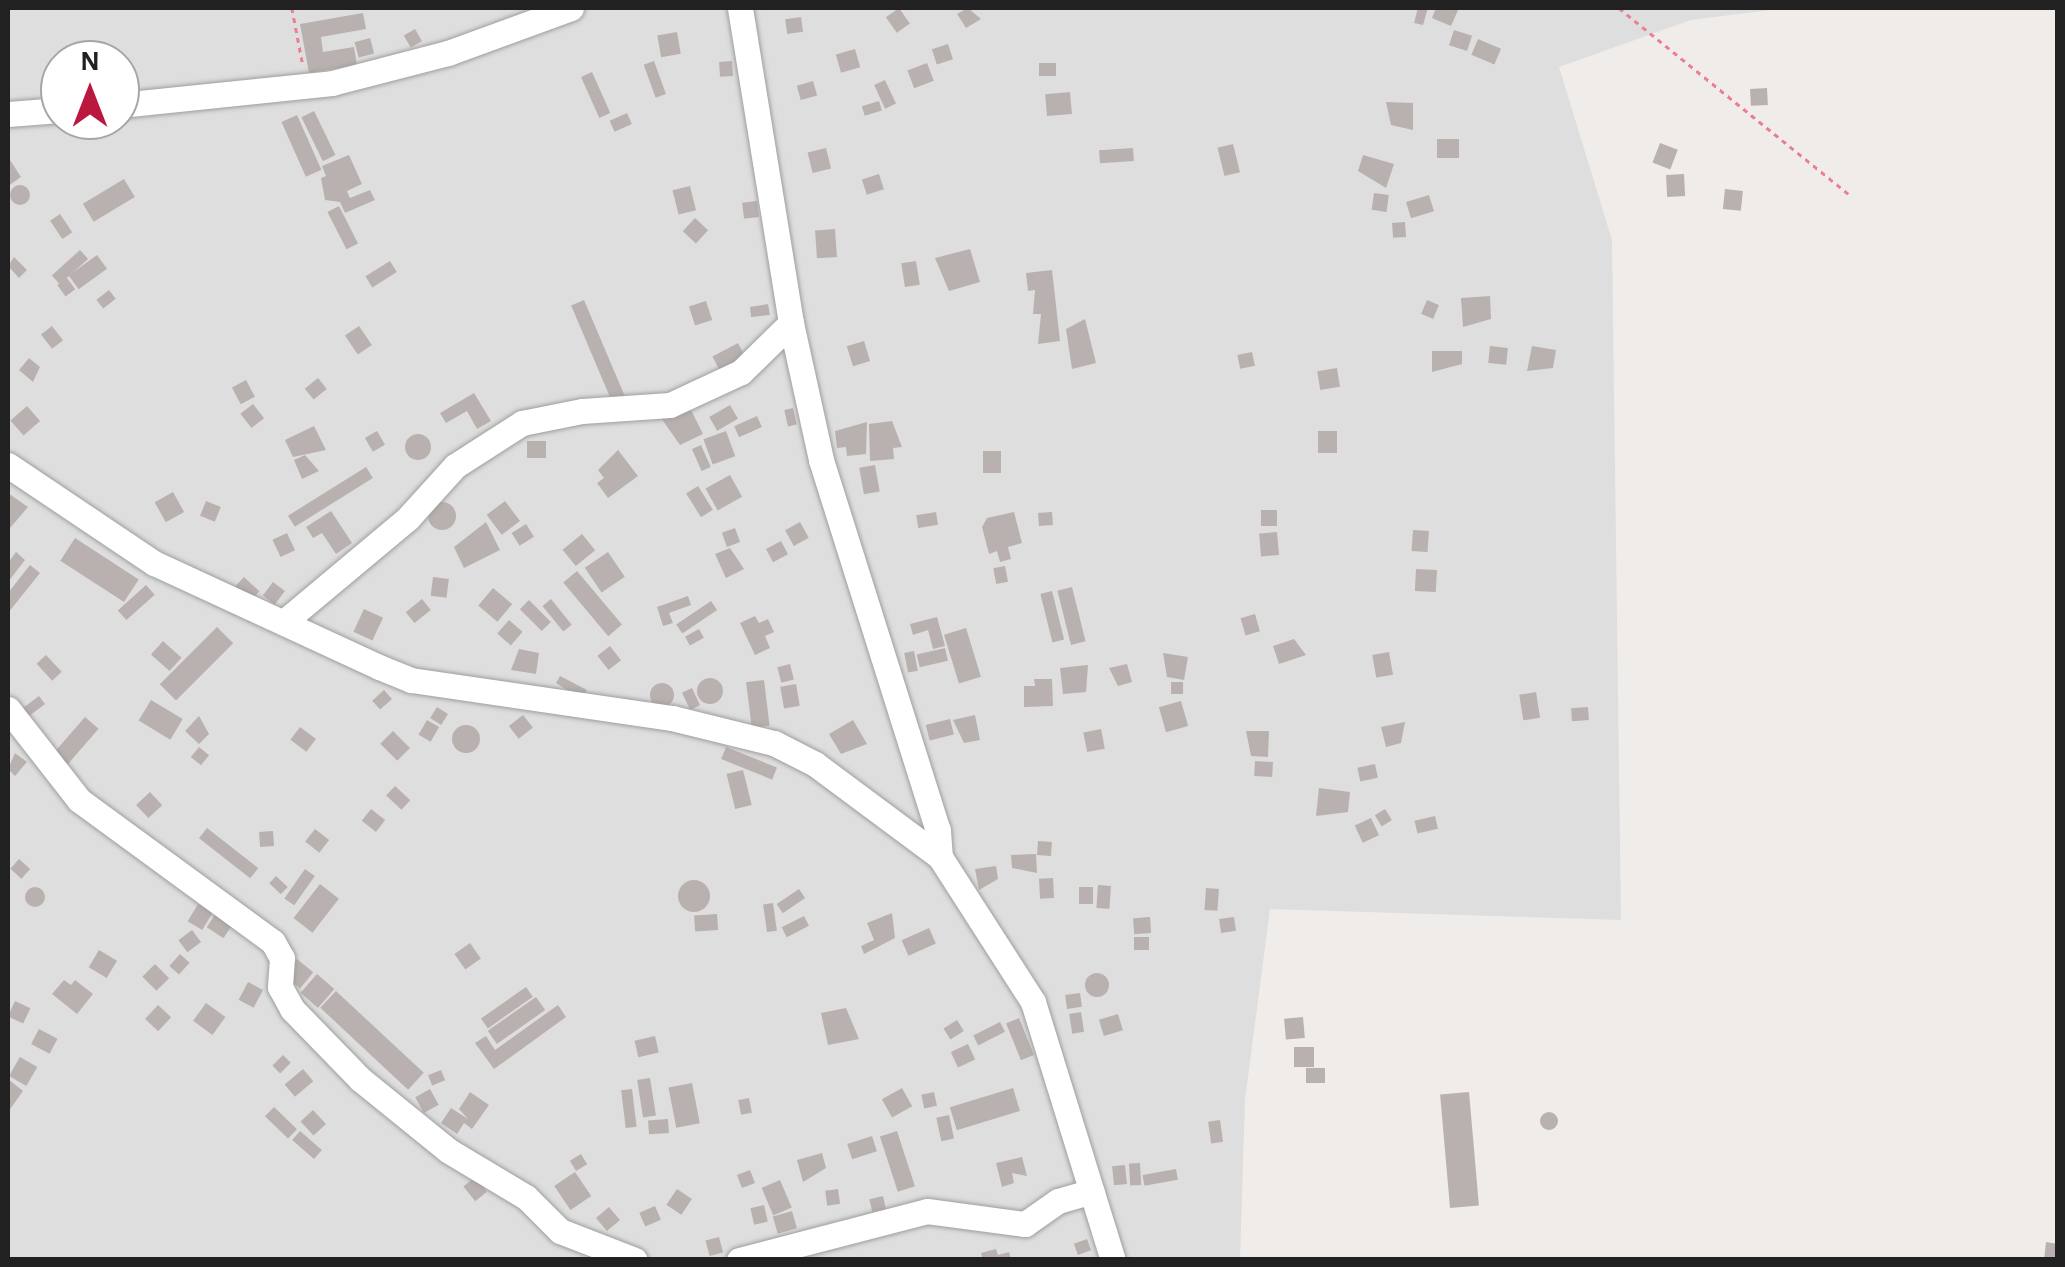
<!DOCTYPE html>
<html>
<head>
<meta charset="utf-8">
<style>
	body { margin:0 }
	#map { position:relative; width:2065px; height:1267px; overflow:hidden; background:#f0ece9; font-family:"Alegreya Sans",sans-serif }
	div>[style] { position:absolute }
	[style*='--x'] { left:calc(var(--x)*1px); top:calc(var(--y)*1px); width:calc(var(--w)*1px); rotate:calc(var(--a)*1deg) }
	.residential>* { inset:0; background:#dfdede }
	.building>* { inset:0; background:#b9b1af; transform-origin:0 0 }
	.round { border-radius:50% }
	.path>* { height:2.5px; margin-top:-1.25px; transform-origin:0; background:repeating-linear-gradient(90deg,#ea808f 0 5px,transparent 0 10px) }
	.roads { filter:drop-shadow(0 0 2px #9e9e9e) drop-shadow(0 0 2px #9e9e9e) }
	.minor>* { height:25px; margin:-12.5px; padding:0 12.5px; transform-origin:12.5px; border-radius:12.5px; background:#fff }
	span { translate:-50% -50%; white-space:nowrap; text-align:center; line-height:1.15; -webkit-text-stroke:10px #fff; paint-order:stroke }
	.frame { position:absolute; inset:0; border:10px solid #212121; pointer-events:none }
	.north { position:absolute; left:40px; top:40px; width:100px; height:100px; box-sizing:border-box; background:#fff; border:2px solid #a6a6a6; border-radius:50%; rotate:0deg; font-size:28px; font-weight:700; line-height:40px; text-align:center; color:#212121 }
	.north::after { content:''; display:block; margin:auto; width:35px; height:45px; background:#ba183f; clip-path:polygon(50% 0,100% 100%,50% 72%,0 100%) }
</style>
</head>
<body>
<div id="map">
	<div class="residential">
		<div style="clip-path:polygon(evenodd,8px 8px,1785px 8px,1691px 20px,1559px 67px,1612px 240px,1621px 920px,1270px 909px,1245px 1100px,1240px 1259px,8px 1259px,8px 8px,60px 60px,120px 60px,120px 120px,60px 120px,60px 60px)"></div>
	</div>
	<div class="building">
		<div style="left:899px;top:8px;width:19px;height:16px;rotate:55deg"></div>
		<div style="clip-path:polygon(968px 8px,981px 19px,966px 28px,957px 14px)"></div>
		<div style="clip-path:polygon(1418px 8px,1428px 8px,1423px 25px,1414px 23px)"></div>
		<div style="clip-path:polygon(1436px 8px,1459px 8px,1451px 26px,1432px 18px)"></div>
		<div style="clip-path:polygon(363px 13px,366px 29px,321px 37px,323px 52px,354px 47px,357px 65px,309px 73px,300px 24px)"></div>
		<div style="left:801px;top:17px;width:15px;height:16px;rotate:82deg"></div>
		<div style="left:415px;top:29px;width:14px;height:13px;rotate:60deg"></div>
		<div style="left:1454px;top:30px;width:19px;height:16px;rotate:18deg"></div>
		<div style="left:677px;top:32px;width:22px;height:20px;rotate:80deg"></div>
		<div style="left:370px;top:38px;width:16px;height:16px;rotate:75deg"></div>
		<div style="left:1478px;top:39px;width:25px;height:17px;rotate:23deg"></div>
		<div style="left:948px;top:44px;width:16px;height:17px;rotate:72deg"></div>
		<div style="left:855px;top:49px;width:19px;height:20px;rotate:74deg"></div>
		<div style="left:654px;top:61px;width:35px;height:11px;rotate:70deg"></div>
		<div style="left:732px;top:61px;width:15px;height:13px;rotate:86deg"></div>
		<div style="left:927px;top:63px;width:19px;height:21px;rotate:69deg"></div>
		<div style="left:1039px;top:63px;width:17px;height:13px"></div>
		<div style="left:592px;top:72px;width:45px;height:12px;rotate:66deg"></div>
		<div style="left:885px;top:80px;width:26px;height:12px;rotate:65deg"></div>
		<div style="left:813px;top:81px;width:15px;height:17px;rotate:74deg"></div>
		<div style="left:1767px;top:88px;width:17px;height:17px;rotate:87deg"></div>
		<div style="left:1070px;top:92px;width:22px;height:25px;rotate:85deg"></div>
		<div style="left:879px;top:101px;width:10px;height:18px;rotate:73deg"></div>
		<div style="clip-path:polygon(1386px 102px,1413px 103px,1413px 130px,1391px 125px)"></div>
		<div style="left:314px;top:111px;width:49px;height:14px;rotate:64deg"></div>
		<div style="left:627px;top:113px;width:12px;height:19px;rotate:66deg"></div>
		<div style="left:297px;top:115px;width:60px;height:17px;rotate:66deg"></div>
		<div style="left:1459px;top:139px;width:19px;height:22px;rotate:90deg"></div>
		<div style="left:1660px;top:143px;width:19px;height:21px;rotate:21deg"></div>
		<div style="left:1233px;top:144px;width:29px;height:16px;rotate:76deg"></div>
		<div style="left:826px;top:148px;width:21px;height:19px;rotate:76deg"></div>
		<div style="left:1133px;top:148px;width:13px;height:34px;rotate:86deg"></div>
		<div style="clip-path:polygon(349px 155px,362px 184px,347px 191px,350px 198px,370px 190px,375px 200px,345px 213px,340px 202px,325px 200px,321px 178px,326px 176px,322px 166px)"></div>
		<div style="clip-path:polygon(1363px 155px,1394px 164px,1386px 188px,1358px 171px)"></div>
		<div style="clip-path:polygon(8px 157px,21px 177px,8px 186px)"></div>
		<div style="left:879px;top:174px;width:16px;height:18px;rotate:72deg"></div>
		<div style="left:1684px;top:174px;width:22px;height:18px;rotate:87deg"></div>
		<div style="left:124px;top:179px;width:21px;height:48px;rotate:59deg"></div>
		<div class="round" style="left:10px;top:185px;width:20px;height:20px"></div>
		<div style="left:690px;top:186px;width:25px;height:18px;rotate:76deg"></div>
		<div style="left:1725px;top:189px;width:18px;height:20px;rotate:6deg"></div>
		<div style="left:1374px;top:193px;width:15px;height:17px;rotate:8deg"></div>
		<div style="left:1429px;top:195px;width:17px;height:24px;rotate:73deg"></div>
		<div style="left:757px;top:201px;width:16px;height:15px;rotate:83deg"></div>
		<div style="left:339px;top:206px;width:42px;height:13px;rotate:63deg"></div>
		<div style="left:60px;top:214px;width:22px;height:12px;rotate:56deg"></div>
		<div style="left:695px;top:218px;width:18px;height:18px;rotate:43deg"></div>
		<div style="left:1405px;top:222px;width:15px;height:13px;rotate:86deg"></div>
		<div style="left:835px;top:229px;width:28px;height:20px;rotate:86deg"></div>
		<div style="clip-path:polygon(970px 249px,980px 282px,949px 291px,935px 258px)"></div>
		<div style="left:80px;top:250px;width:12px;height:38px;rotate:48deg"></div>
		<div style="left:97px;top:255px;width:17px;height:35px;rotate:54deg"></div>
		<div style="clip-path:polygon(14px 257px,27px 270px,19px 278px,8px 266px)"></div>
		<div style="left:390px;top:261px;width:13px;height:29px;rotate:58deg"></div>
		<div style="left:916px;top:261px;width:24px;height:15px;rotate:81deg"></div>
		<div style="clip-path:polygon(1052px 270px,1060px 341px,1038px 344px,1041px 314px,1033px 314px,1035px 290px,1028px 291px,1026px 273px)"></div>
		<div style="left:67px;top:278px;width:14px;height:12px;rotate:54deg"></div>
		<div style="left:109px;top:290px;width:11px;height:16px;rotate:52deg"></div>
		<div style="clip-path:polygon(1490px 296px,1491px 319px,1463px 327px,1461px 298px)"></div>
		<div style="left:584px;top:300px;width:110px;height:14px;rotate:67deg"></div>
		<div style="left:1427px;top:300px;width:13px;height:15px;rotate:23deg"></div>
		<div style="left:706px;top:301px;width:20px;height:18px;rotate:72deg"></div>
		<div style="clip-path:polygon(768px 304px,770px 315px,751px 317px,750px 307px)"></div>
		<div style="clip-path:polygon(1085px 319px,1096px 363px,1072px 369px,1066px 329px)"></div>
		<div style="left:52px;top:326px;width:18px;height:14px;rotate:52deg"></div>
		<div style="left:359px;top:326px;width:23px;height:17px;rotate:56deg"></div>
		<div style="left:864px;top:341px;width:21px;height:18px;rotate:73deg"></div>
		<div style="left:738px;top:343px;width:17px;height:29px;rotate:62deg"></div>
		<div style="left:1490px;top:346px;width:18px;height:17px;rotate:6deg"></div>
		<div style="clip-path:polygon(1532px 346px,1556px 350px,1553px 368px,1527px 371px)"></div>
		<div style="clip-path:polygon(1432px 351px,1462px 351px,1462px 364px,1432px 372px)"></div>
		<div style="left:1252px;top:352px;width:14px;height:15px;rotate:78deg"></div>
		<div style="clip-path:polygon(29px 358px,40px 367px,33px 382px,19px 370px)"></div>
		<div style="left:1337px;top:368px;width:19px;height:20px;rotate:81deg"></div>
		<div style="left:318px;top:378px;width:14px;height:17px;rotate:51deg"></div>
		<div style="left:246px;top:380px;width:19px;height:16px;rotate:62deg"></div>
		<div style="clip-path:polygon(474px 393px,491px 421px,477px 429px,467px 411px,446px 423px,440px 413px)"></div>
		<div style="left:253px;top:404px;width:18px;height:16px;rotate:52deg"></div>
		<div style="clip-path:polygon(688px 404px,703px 434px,680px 445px,661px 418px)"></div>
		<div style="left:730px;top:405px;width:16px;height:24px;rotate:60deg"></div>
		<div style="left:27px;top:406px;width:20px;height:22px;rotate:49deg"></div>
		<div style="left:793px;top:408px;width:17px;height:9px;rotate:77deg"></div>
		<div style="left:757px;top:416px;width:12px;height:25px;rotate:66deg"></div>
		<div style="clip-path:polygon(892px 421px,902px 447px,893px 448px,894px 459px,870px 461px,869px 424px)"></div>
		<div style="clip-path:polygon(867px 422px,866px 454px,847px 456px,846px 447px,837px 448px,835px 431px)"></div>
		<div style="clip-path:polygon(314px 426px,326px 450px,293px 457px,285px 440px)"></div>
		<div style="left:377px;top:431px;width:16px;height:14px;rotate:60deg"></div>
		<div style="left:726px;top:431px;width:27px;height:24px;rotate:70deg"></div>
		<div style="left:1318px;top:431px;width:19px;height:22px"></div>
		<div class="round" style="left:405px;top:434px;width:26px;height:26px"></div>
		<div style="left:527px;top:441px;width:19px;height:17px"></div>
		<div style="left:701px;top:445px;width:24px;height:10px;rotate:66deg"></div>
		<div style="clip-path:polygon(618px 450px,638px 476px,608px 498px,597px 483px,604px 478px,598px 470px)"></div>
		<div style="left:983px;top:451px;width:18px;height:22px"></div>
		<div style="clip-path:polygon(305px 455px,319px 471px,302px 479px,294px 460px)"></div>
		<div style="left:875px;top:465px;width:27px;height:16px;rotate:80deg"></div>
		<div style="left:366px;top:467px;width:13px;height:92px;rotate:58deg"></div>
		<div style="left:730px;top:475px;width:25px;height:28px;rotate:61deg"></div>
		<div style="left:698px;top:486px;width:28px;height:14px;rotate:58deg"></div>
		<div style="left:173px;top:492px;width:23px;height:21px;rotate:61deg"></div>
		<div style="clip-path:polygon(8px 493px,28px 507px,10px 528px,8px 526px)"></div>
		<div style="left:206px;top:501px;width:16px;height:16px;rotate:22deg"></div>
		<div style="left:505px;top:501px;width:25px;height:23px;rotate:53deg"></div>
		<div class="round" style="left:428px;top:502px;width:28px;height:28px"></div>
		<div style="left:1261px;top:510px;width:16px;height:16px"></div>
		<div style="clip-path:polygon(331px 511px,352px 543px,336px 554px,322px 533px,313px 538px,306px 527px)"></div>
		<div style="left:936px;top:512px;width:13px;height:20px;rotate:81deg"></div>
		<div style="clip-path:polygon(1014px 512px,1022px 543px,1008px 547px,1011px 559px,1000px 562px,997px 551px,989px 554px,982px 527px,987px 518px)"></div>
		<div style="left:1052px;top:512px;width:13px;height:14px;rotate:86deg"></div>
		<div style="clip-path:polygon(486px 522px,500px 550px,464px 568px,454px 547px)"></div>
		<div style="left:800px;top:522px;width:18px;height:17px;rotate:61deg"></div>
		<div style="left:526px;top:524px;width:15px;height:17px;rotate:58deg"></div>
		<div style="left:735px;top:528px;width:15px;height:14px;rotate:70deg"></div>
		<div style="left:1413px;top:530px;width:16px;height:21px;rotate:4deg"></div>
		<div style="left:1277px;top:532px;width:23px;height:18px;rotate:85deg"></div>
		<div style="left:287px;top:533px;width:19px;height:16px;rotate:65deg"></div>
		<div style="left:582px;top:534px;width:21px;height:25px;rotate:51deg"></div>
		<div style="left:75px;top:538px;width:76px;height:27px;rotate:33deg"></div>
		<div style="left:781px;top:541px;width:15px;height:17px;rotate:62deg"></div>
		<div style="clip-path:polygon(730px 548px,744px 569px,726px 578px,715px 554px)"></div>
		<div style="clip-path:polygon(16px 552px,25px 560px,8px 582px,8px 563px)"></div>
		<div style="left:608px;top:552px;width:30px;height:28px;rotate:56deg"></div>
		<div style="clip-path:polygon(30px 565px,40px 573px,8px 613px,8px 593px)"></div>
		<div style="left:1005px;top:566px;width:16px;height:12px;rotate:79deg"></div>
		<div style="left:1416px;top:569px;width:21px;height:22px;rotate:3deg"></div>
		<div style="left:577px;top:571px;width:70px;height:18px;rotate:50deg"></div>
		<div style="left:244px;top:577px;width:21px;height:13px;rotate:43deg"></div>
		<div style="left:433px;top:577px;width:16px;height:19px;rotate:7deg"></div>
		<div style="left:273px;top:582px;width:15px;height:17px;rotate:37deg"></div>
		<div style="left:146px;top:585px;width:13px;height:38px;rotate:48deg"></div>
		<div style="left:1072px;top:587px;width:56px;height:15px;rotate:76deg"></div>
		<div style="left:493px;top:588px;width:25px;height:23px;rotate:40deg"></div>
		<div style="left:1052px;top:591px;width:50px;height:12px;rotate:76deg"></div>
		<div style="clip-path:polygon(688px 596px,691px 605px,669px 613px,673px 623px,663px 626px,657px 607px)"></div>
		<div style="left:422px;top:599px;width:14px;height:21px;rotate:51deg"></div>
		<div style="left:551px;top:599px;width:33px;height:11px;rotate:51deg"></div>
		<div style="left:529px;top:600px;width:31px;height:13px;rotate:45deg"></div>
		<div style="left:711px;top:601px;width:11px;height:42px;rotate:56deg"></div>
		<div style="left:364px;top:609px;width:21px;height:25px;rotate:25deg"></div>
		<div style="left:1255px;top:614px;width:18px;height:15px;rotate:74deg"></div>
		<div style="clip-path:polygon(755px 616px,759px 623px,768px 619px,774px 632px,765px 636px,770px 648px,755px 655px,740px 623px)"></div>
		<div style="clip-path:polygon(937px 617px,945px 646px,933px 649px,928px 630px,913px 635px,910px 624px)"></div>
		<div style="left:509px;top:620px;width:18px;height:18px;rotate:41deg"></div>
		<div style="left:217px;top:627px;width:23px;height:81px;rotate:45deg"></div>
		<div style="left:966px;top:628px;width:51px;height:23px;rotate:73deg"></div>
		<div style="left:699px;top:629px;width:10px;height:16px;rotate:61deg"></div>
		<div style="clip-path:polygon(1294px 639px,1306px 655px,1279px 664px,1273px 646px)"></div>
		<div style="left:163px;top:641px;width:25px;height:18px;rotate:42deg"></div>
		<div style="left:610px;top:646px;width:18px;height:16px;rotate:52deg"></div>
		<div style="left:945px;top:648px;width:13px;height:29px;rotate:77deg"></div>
		<div style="clip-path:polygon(519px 649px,539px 653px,536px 674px,511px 670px)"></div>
		<div style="left:914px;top:651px;width:20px;height:10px;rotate:79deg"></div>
		<div style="left:1389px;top:652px;width:23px;height:17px;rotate:80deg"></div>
		<div style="clip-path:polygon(1163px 653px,1188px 657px,1184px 680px,1167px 677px)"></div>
		<div style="left:46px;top:655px;width:23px;height:13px;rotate:47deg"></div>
		<div style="left:790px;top:664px;width:16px;height:13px;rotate:76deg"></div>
		<div style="clip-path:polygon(1127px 664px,1132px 682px,1118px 686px,1109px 668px)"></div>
		<div style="clip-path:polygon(1088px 665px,1086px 692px,1063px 694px,1060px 668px)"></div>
		<div style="clip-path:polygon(560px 676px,587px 690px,582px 699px,556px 683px)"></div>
		<div class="round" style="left:697px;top:678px;width:26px;height:26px"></div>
		<div style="clip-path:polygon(1034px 679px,1052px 679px,1053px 706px,1024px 707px,1024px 686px,1035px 686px)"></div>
		<div style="left:764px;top:680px;width:46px;height:18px;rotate:83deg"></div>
		<div style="left:1171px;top:682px;width:12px;height:12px"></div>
		<div class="round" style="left:650px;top:683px;width:24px;height:24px"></div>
		<div style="left:796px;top:684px;width:22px;height:16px;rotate:80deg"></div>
		<div style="left:692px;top:688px;width:19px;height:11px;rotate:65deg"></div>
		<div style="left:384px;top:690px;width:12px;height:16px;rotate:48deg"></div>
		<div style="left:1536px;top:692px;width:26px;height:17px;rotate:81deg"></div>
		<div style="left:39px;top:696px;width:10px;height:22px;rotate:53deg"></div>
		<div style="left:151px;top:700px;width:37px;height:24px;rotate:31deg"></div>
		<div style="left:1181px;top:701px;width:26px;height:23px;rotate:74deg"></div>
		<div style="left:437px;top:707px;width:13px;height:13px;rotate:32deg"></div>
		<div style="left:1588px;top:707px;width:13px;height:17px;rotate:86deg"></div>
		<div style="left:523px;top:715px;width:16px;height:18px;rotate:52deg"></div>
		<div style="clip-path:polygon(975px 715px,980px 740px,964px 743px,953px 720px)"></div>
		<div style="clip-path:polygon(199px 716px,209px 734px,199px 744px,185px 731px)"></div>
		<div style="left:85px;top:717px;width:18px;height:49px;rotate:41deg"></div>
		<div style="left:950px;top:719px;width:16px;height:25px;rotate:76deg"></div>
		<div style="left:427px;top:720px;width:14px;height:17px;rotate:30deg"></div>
		<div style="clip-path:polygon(853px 720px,867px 744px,841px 754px,829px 734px)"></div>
		<div style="clip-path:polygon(1405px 722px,1401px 743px,1386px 747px,1381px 727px)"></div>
		<div class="round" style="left:452px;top:725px;width:28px;height:28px"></div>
		<div style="left:300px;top:727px;width:20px;height:16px;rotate:37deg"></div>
		<div style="left:1101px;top:729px;width:20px;height:18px;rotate:79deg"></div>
		<div style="left:393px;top:731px;width:24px;height:18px;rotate:45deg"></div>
		<div style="clip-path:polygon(1246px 731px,1269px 731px,1268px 757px,1251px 756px)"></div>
		<div style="left:199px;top:747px;width:13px;height:13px;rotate:39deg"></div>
		<div style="left:726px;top:747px;width:55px;height:13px;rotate:22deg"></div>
		<div style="clip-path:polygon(15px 753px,27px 762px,15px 776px,8px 769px)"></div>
		<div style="left:1255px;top:761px;width:18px;height:15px;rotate:3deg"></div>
		<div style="left:1375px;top:764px;width:14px;height:18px;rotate:78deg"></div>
		<div style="left:743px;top:770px;width:36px;height:17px;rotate:76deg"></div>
		<div style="left:395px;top:786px;width:21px;height:13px;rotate:43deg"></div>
		<div style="clip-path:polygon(1319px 788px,1350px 792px,1348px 812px,1316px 816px)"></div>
		<div style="left:150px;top:792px;width:18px;height:19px;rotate:47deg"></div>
		<div style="left:371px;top:809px;width:18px;height:15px;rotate:38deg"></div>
		<div style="left:1385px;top:809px;width:13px;height:12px;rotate:58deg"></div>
		<div style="left:1435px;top:816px;width:13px;height:21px;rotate:77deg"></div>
		<div style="left:1371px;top:818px;width:19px;height:18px;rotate:65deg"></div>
		<div style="left:207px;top:828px;width:65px;height:13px;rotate:38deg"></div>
		<div style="left:315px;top:829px;width:18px;height:16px;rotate:38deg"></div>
		<div style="left:273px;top:831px;width:15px;height:14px;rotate:86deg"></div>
		<div style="left:1038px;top:841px;width:14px;height:14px;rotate:4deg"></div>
		<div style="clip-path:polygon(1036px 854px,1037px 873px,1012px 868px,1011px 855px)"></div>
		<div style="left:19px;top:859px;width:15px;height:13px;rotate:42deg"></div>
		<div style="clip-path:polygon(996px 866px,998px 879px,979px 890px,975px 869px)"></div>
		<div style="left:305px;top:869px;width:12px;height:36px;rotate:35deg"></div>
		<div style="left:276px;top:876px;width:16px;height:10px;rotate:43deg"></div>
		<div style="left:1053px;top:878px;width:20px;height:14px;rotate:87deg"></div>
		<div class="round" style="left:678px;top:880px;width:32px;height:32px"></div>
		<div style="left:320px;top:884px;width:24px;height:43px;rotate:38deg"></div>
		<div style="left:1098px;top:885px;width:13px;height:23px;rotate:4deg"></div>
		<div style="left:1079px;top:887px;width:14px;height:17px"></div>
		<div class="round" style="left:25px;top:887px;width:20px;height:20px"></div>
		<div style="left:1206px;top:888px;width:13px;height:22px;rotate:4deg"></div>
		<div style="left:799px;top:889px;width:11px;height:27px;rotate:56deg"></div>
		<div style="left:773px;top:903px;width:28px;height:10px;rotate:82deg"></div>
		<div style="left:198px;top:904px;width:17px;height:20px;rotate:31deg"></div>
		<div style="left:216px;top:913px;width:20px;height:17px;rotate:33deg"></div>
		<div style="clip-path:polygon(892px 913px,895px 938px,864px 954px,861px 946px,874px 940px,867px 923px)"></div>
		<div style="left:717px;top:914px;width:16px;height:23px;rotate:86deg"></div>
		<div style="left:804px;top:916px;width:11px;height:25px;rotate:63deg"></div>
		<div style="left:1150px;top:917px;width:16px;height:17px;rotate:86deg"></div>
		<div style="left:1234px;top:917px;width:14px;height:15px;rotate:82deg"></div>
		<div style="left:929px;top:928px;width:17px;height:30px;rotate:66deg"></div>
		<div style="left:192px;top:930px;width:15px;height:17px;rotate:53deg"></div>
		<div style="left:1134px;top:937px;width:15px;height:13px"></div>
		<div style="left:470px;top:943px;width:19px;height:19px;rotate:55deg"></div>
		<div style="left:99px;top:950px;width:21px;height:20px;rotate:31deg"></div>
		<div style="left:180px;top:954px;width:13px;height:16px;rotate:42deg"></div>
		<div style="left:297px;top:959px;width:21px;height:21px;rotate:39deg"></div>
		<div style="left:155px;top:964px;width:20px;height:18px;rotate:45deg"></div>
		<div class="round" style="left:1085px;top:973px;width:24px;height:24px"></div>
		<div style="left:317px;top:974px;width:23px;height:25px;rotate:41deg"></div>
		<div style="clip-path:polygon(64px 980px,71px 985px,75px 980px,93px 994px,77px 1014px,52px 994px)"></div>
		<div style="left:248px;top:982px;width:17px;height:20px;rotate:28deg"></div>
		<div style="left:526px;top:987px;width:12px;height:55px;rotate:55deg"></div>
		<div style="left:336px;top:991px;width:120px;height:23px;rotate:43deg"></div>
		<div style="left:1080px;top:993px;width:14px;height:15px;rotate:82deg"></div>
		<div style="left:536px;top:997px;width:16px;height:59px;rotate:55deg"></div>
		<div style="left:15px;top:1001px;width:17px;height:17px;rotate:25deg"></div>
		<div style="left:206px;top:1003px;width:24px;height:22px;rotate:36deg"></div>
		<div style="left:158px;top:1005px;width:18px;height:19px;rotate:43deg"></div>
		<div style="clip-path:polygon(558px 1005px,566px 1017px,494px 1069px,475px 1043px,486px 1036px,495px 1050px)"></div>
		<div style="clip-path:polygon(846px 1008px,859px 1039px,828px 1045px,821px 1013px)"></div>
		<div style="left:1081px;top:1012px;width:20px;height:12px;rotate:81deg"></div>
		<div style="left:1118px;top:1014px;width:17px;height:20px;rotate:73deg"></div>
		<div style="left:1303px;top:1017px;width:21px;height:19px;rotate:85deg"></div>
		<div style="left:1019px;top:1018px;width:40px;height:14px;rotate:68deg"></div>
		<div style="left:957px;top:1020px;width:13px;height:16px;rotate:58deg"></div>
		<div style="left:1000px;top:1022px;width:11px;height:30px;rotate:63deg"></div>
		<div style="left:39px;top:1029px;width:21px;height:17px;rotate:28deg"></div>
		<div style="left:655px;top:1036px;width:17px;height:21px;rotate:77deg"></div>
		<div style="left:968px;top:1044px;width:17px;height:19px;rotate:65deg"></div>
		<div style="left:1294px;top:1047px;width:20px;height:20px"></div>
		<div style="left:283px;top:1055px;width:11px;height:15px;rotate:45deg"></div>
		<div style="left:20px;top:1057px;width:20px;height:22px;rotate:30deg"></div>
		<div style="left:1325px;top:1068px;width:15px;height:19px;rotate:90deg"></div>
		<div style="left:303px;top:1069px;width:16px;height:24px;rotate:50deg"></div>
		<div style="left:441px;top:1070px;width:11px;height:14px;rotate:68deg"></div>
		<div style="left:650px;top:1078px;width:38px;height:13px;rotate:81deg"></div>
		<div style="clip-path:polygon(8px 1079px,23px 1091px,8px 1112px)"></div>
		<div style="left:692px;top:1083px;width:41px;height:24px;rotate:79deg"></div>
		<div style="left:902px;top:1088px;width:21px;height:23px;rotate:61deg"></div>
		<div style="left:1013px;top:1088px;width:24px;height:66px;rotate:73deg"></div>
		<div style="left:430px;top:1089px;width:18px;height:17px;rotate:61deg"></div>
		<div style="left:632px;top:1089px;width:38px;height:11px;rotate:83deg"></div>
		<div style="clip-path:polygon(470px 1092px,489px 1105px,472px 1129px,464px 1123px,457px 1134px,441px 1123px,451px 1108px,468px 1119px,459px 1109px)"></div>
		<div style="left:934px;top:1092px;width:14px;height:13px;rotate:78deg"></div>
		<div style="left:1469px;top:1092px;width:114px;height:29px;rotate:85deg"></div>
		<div style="left:749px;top:1098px;width:15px;height:11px;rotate:79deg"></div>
		<div style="left:274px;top:1107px;width:32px;height:13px;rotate:44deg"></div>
		<div style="left:313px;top:1110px;width:19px;height:17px;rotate:47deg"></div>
		<div class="round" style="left:1540px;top:1112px;width:18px;height:18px"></div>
		<div style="left:949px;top:1115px;width:24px;height:13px;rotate:78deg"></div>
		<div style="left:668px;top:1119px;width:14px;height:20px;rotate:86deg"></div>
		<div style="left:1220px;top:1120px;width:22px;height:12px;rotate:82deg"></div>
		<div style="left:300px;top:1131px;width:29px;height:12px;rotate:41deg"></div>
		<div style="left:897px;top:1131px;width:58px;height:18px;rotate:72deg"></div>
		<div style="left:872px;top:1136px;width:16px;height:26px;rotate:72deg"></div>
		<div style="clip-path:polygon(822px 1153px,826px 1168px,803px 1182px,797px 1160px)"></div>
		<div style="left:581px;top:1154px;width:12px;height:13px;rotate:59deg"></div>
		<div style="clip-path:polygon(1022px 1157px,1027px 1176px,1012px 1173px,1014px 1183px,1002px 1187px,996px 1163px)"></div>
		<div style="left:1140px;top:1163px;width:22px;height:11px;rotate:87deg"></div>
		<div style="left:1125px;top:1165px;width:19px;height:13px;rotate:84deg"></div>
		<div style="left:1176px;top:1169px;width:11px;height:34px;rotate:80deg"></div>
		<div style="left:750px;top:1170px;width:14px;height:14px;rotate:69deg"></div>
		<div style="left:575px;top:1172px;width:29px;height:25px;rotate:56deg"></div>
		<div style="left:475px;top:1177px;width:19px;height:15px;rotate:51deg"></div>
		<div style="left:780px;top:1180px;width:30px;height:20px;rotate:67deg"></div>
		<div style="left:677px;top:1189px;width:18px;height:19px;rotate:34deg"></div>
		<div style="left:838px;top:1189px;width:15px;height:13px;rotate:82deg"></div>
		<div style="left:883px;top:1196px;width:13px;height:14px;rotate:77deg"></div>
		<div style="left:764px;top:1205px;width:17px;height:14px;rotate:77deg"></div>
		<div style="left:655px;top:1206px;width:15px;height:17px;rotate:67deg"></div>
		<div style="left:609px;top:1207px;width:17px;height:17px;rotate:50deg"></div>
		<div style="left:792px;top:1211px;width:18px;height:20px;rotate:74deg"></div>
		<div style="left:719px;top:1237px;width:16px;height:14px;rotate:75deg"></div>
		<div style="left:1087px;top:1239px;width:12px;height:14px;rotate:70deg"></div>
		<div style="clip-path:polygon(2046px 1242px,2058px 1244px,2058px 1260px,2044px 1260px)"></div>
		<div style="clip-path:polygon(996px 1249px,998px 1255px,1009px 1252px,1011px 1260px,983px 1260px,981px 1253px)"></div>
	</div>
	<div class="path">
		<div style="--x:292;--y:8;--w:58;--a:79.1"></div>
		<div style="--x:1619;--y:8;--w:297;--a:39"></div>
	</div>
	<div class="roads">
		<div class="minor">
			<div style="--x:740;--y:8;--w:319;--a:80.8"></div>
			<div style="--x:791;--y:323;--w:140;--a:77.6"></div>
			<div style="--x:821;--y:460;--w:388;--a:72.5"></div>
			<div style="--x:938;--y:830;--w:27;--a:86"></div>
			<div style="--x:940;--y:857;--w:172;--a:57.3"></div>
			<div style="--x:1033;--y:1002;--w:270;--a:72.8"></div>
			<div style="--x:120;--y:105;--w:213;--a:-5.9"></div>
			<div style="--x:332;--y:83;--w:120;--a:-14.5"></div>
			<div style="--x:448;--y:53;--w:131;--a:-20.1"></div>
			<div style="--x:8;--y:114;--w:52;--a:-4.4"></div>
			<div style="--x:8;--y:465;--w:176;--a:33.9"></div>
			<div style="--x:154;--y:563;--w:248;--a:24.8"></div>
			<div style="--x:379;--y:667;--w:35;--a:22"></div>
			<div style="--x:411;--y:680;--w:264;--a:8.3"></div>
			<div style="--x:672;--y:718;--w:105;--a:13.8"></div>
			<div style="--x:774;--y:743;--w:46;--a:27.1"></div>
			<div style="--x:815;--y:764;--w:156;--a:36.6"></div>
			<div style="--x:285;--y:621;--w:160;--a:-39.9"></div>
			<div style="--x:408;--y:518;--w:70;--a:-47.9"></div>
			<div style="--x:455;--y:466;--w:80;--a:-32.7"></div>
			<div style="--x:522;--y:423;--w:61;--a:-11.3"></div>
			<div style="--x:582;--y:411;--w:88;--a:-3.9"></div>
			<div style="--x:670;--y:405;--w:78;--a:-24.9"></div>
			<div style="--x:741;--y:372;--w:70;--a:-44.4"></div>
			<div style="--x:8;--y:709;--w:115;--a:52"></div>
			<div style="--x:79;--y:800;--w:240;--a:36.2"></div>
			<div style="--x:273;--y:942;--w:18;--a:61"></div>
			<div style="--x:282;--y:958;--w:29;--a:94"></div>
			<div style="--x:280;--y:987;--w:25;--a:61"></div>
			<div style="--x:292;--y:1009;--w:98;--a:45.8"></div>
			<div style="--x:360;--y:1079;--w:114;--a:39"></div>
			<div style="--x:449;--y:1151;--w:90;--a:30.9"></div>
			<div style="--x:526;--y:1197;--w:48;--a:45"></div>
			<div style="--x:560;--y:1231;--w:80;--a:21.1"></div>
			<div style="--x:739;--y:1260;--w:194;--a:-14.6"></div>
			<div style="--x:927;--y:1211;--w:99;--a:7.6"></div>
			<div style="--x:1025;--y:1224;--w:40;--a:-34.9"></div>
			<div style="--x:1058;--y:1201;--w:35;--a:-16"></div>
		</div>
	</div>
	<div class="frame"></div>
	<div class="north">N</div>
</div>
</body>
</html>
